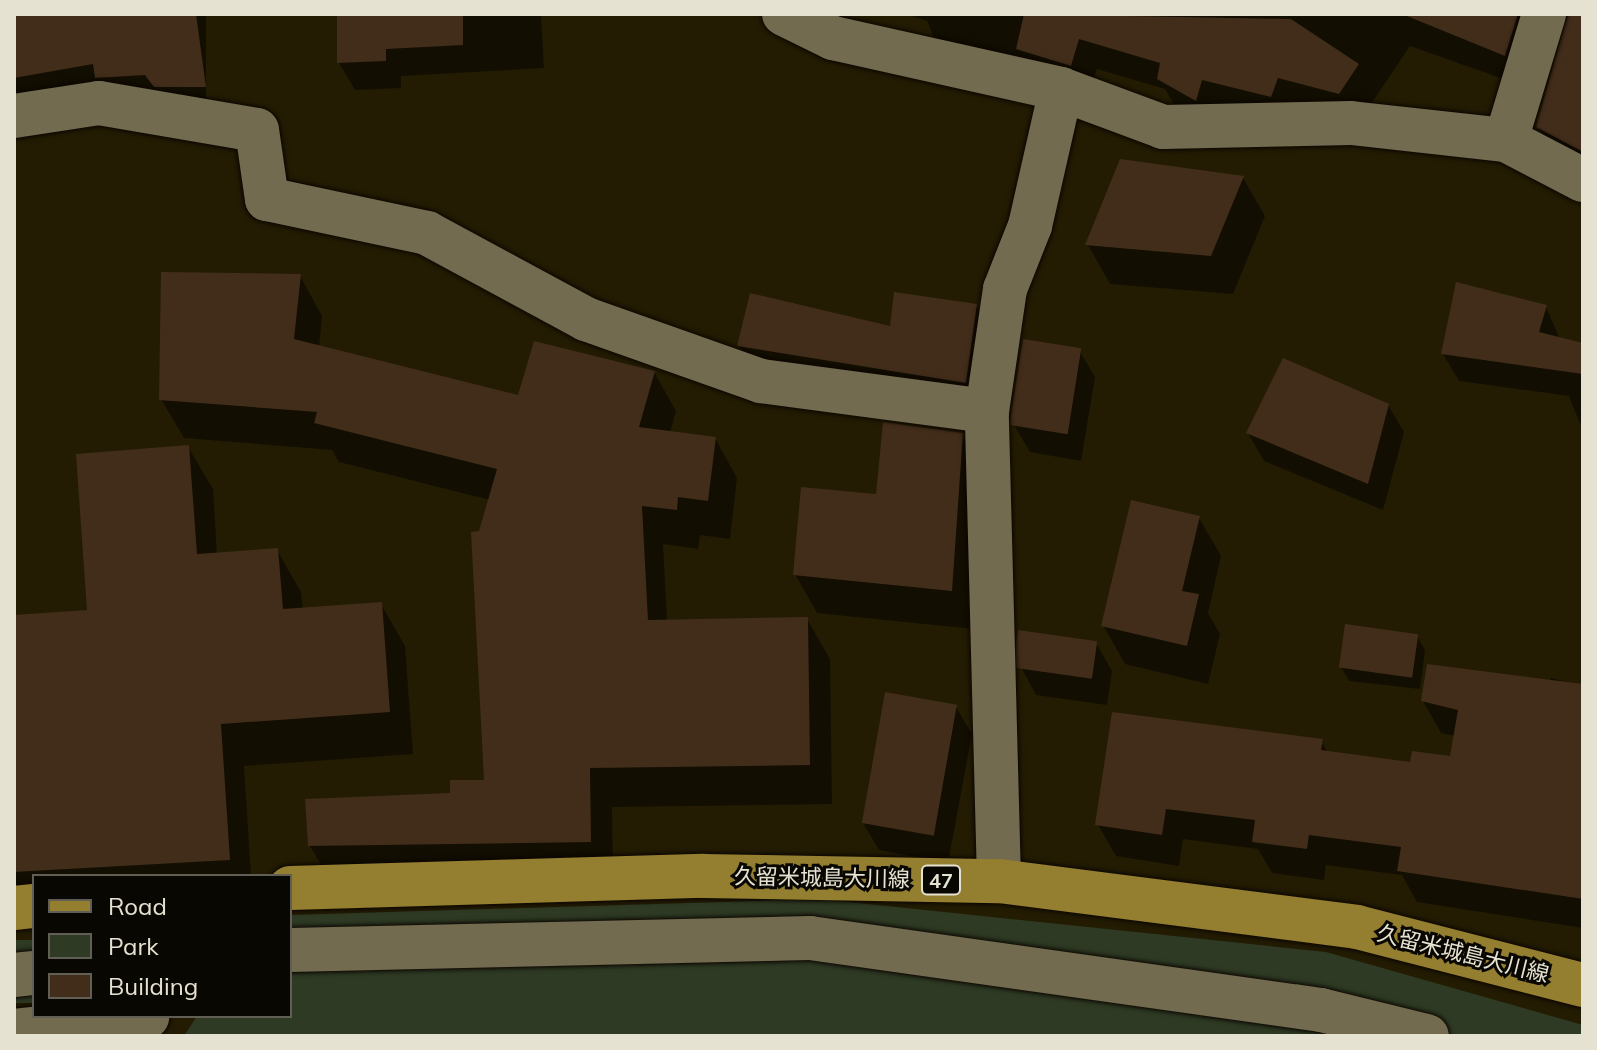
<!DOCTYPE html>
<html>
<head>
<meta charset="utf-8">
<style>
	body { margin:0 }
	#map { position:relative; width:1597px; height:1050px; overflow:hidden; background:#231c03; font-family:Mulish,"Noto Sans JP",sans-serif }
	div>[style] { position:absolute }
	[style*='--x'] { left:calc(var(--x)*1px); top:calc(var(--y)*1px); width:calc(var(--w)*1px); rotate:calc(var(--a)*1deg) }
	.green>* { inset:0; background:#2e3a23; transform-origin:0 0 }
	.shadow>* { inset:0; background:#0007; transform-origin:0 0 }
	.building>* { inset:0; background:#422d1a; transform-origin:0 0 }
	.roads { filter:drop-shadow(0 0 2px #0c0600) drop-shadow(0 0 2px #0c0600) }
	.minor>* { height:44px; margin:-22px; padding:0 22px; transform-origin:22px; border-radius:22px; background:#726b4f }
	.major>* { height:44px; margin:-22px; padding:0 22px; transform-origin:22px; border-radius:22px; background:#947e30 }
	span { translate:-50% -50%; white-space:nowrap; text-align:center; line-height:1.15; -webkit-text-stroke:6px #090701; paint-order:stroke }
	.shield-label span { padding:2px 6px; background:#090701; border:2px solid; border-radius:6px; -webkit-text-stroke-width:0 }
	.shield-label { font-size:20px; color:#e6e2d2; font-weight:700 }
	.street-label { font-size:22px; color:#e6e2d2 }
	.frame { position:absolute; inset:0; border:16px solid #e6e2d2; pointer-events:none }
	.legend { position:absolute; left:32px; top:874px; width:260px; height:144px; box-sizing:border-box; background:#090701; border:2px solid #615f55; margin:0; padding:10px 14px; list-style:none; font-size:24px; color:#e6e2d2 }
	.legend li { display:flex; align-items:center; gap:16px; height:40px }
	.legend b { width:40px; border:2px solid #615f55 }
</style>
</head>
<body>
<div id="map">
	<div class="green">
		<div style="clip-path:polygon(820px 899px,1326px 952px,1583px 1025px,1583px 1036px,184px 1036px,197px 1016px,290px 1016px,290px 915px)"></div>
		<div style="left:34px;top:940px;width:63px;height:20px;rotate:90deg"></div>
	</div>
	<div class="shadow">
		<div style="left:14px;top:14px;width:192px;height:92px"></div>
		<div style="clip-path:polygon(339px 14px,541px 14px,544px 68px,401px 76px,401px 88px,355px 90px,339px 63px)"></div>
		<div style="clip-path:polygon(906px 14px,1583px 14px,1583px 172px,1556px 158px,1538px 127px,1570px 20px,1544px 27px,1523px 86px,1410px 46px,1357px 125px,1177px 110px,1165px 89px,1097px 69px,1088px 96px,944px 63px,927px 21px)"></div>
		<div style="clip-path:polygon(1243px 178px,1265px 216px,1233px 294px,1110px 284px,1088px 245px)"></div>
		<div style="clip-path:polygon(300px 276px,322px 316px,319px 347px,520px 397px,654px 372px,676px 411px,670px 433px,715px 438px,737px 478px,730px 539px,700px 535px,698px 549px,663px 544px,667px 622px,807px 619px,830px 659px,832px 804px,612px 807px,613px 881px,333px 885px,310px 846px,486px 782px,480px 533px,490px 500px,339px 462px,332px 450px,184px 438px,161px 399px)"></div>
		<div style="clip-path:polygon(976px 306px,992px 334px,981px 409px,755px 373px,739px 346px,891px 329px)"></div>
		<div style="clip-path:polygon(1546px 307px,1560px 339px,1583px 345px,1583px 431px,1569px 396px,1459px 381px,1443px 354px)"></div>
		<div style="clip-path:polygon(1079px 350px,1095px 377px,1081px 461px,1030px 452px,1014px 425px)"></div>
		<div style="clip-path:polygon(1388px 405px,1404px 432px,1383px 510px,1264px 461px,1248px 433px)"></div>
		<div style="clip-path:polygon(961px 435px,984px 474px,973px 629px,817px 613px,795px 574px,878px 496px)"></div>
		<div style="clip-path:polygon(188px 447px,213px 489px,217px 555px,277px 550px,301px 592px,303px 610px,381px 604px,405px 646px,413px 754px,244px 766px,251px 876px,34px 876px,34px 913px,14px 914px,14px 618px,89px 611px)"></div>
		<div style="clip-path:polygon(1199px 518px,1221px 556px,1208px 613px,1220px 634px,1208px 684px,1125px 664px,1103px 625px)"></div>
		<div style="clip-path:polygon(1417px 636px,1425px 650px,1420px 689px,1349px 681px,1341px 667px)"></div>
		<div style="clip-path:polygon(1096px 643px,1112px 671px,1107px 705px,1036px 695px,1021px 667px)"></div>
		<div style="clip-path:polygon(1551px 678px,1583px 686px,1583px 928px,1417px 902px,1402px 875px,1326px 865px,1324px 880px,1272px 873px,1258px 849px,1183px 839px,1179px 866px,1116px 856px,1098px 825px,1321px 741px,1328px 753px,1412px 764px,1452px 758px,1456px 736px,1441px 733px,1423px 701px,1549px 686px)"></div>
		<div style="clip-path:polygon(956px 707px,972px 734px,948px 863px,879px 850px,863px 823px)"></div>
	</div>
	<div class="building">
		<div style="clip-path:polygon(14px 14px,196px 14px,206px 87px,154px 87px,145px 75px,95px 78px,93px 64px,14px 78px)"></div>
		<div style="clip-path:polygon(337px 14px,463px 14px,463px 45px,386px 49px,386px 61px,337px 63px)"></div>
		<div style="clip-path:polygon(1024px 14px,1291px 19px,1359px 64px,1339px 94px,1278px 78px,1271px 97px,1202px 80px,1196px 101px,1157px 79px,1160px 63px,1079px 39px,1071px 66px,1016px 49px)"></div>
		<div style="clip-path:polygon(1402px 14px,1518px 14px,1505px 56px)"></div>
		<div style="clip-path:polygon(1568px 14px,1583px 14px,1583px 152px,1536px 127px)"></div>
		<div style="clip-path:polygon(1120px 159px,1244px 176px,1211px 256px,1085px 245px)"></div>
		<div style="clip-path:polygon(161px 272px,301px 274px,294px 339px,518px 395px,534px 341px,655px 371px,639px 427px,716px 437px,708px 501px,678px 497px,677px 510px,642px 506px,648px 620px,808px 617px,810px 765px,590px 768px,591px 842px,308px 846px,305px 799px,450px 793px,450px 780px,484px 780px,471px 532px,479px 531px,497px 469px,314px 423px,317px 412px,159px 400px)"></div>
		<div style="clip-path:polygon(1456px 282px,1547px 305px,1539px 332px,1583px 343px,1583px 374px,1441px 354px)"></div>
		<div style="clip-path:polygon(894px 292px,977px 304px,966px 383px,737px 346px,750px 293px,890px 326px)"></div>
		<div style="left:1023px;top:339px;width:59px;height:87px;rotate:9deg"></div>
		<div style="clip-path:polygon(1283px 358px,1389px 404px,1368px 484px,1246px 433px)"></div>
		<div style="clip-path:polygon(883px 422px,963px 433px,952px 591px,793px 575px,801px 487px,876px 494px)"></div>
		<div style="clip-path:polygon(189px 445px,197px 554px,278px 548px,283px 609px,382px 602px,390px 712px,221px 724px,230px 860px,14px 872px,14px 615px,87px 610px,76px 454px)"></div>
		<div style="clip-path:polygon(1131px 500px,1200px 516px,1182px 591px,1199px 594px,1187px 646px,1101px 626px)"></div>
		<div style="left:1345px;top:624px;width:74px;height:44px;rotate:8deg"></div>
		<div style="left:1018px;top:630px;width:80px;height:38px;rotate:8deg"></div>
		<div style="clip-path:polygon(1427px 664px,1583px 684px,1583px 899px,1397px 871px,1401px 847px,1309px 835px,1307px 849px,1252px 842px,1255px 820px,1166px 809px,1162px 835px,1095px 825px,1112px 712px,1323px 739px,1321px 750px,1410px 762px,1412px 751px,1450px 756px,1458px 710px,1421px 701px)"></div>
		<div style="left:885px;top:692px;width:73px;height:133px;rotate:10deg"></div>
	</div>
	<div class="roads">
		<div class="minor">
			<div style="--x:784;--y:14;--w:55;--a:26.1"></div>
			<div style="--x:833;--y:38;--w:234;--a:12.6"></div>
			<div style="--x:1061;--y:89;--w:109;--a:20.4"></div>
			<div style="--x:1163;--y:127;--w:188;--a:-1.2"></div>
			<div style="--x:1351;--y:123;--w:156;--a:6.3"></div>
			<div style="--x:1506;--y:140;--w:87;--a:27.5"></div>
			<div style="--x:14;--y:116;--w:86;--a:-8.7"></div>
			<div style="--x:99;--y:103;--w:160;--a:9.7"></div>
			<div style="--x:257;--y:130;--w:70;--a:81.8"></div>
			<div style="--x:267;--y:199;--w:164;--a:12"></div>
			<div style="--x:427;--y:233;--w:181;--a:28.4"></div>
			<div style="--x:586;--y:319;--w:186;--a:19.5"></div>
			<div style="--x:761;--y:381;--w:228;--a:7.6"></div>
			<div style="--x:1506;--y:140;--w:132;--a:-73.2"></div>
			<div style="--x:999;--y:881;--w:470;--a:-91.5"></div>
			<div style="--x:987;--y:411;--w:123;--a:-81.6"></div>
			<div style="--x:1005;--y:289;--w:68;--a:-68.4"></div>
			<div style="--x:1030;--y:226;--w:140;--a:-77.2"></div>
			<div style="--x:290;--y:950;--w:520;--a:-1.32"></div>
			<div style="--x:810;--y:938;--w:516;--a:8.02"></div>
			<div style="--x:1321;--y:1010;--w:109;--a:13.8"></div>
			<div style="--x:14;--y:975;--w:20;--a:-6"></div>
			<div style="--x:14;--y:1031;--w:134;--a:-6"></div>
		</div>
		<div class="major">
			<div style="--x:290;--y:888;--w:413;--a:-1.7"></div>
			<div style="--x:703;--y:876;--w:296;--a:1"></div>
			<div style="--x:999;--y:881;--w:361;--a:7.3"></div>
			<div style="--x:1357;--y:927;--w:233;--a:14.4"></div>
			<div style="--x:14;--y:908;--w:20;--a:-6"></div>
		</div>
	</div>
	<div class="shield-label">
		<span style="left:941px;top:880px">47</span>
	</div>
	<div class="street-label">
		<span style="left:822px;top:878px;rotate:1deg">久留米城島大川線</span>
		<span style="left:1463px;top:954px;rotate:14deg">久留米城島大川線</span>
	</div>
	<div class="frame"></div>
	<ul class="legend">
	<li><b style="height:10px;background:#947e30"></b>Road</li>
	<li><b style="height:22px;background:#2e3a23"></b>Park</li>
	<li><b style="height:22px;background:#422d1a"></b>Building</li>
	</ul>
</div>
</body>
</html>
